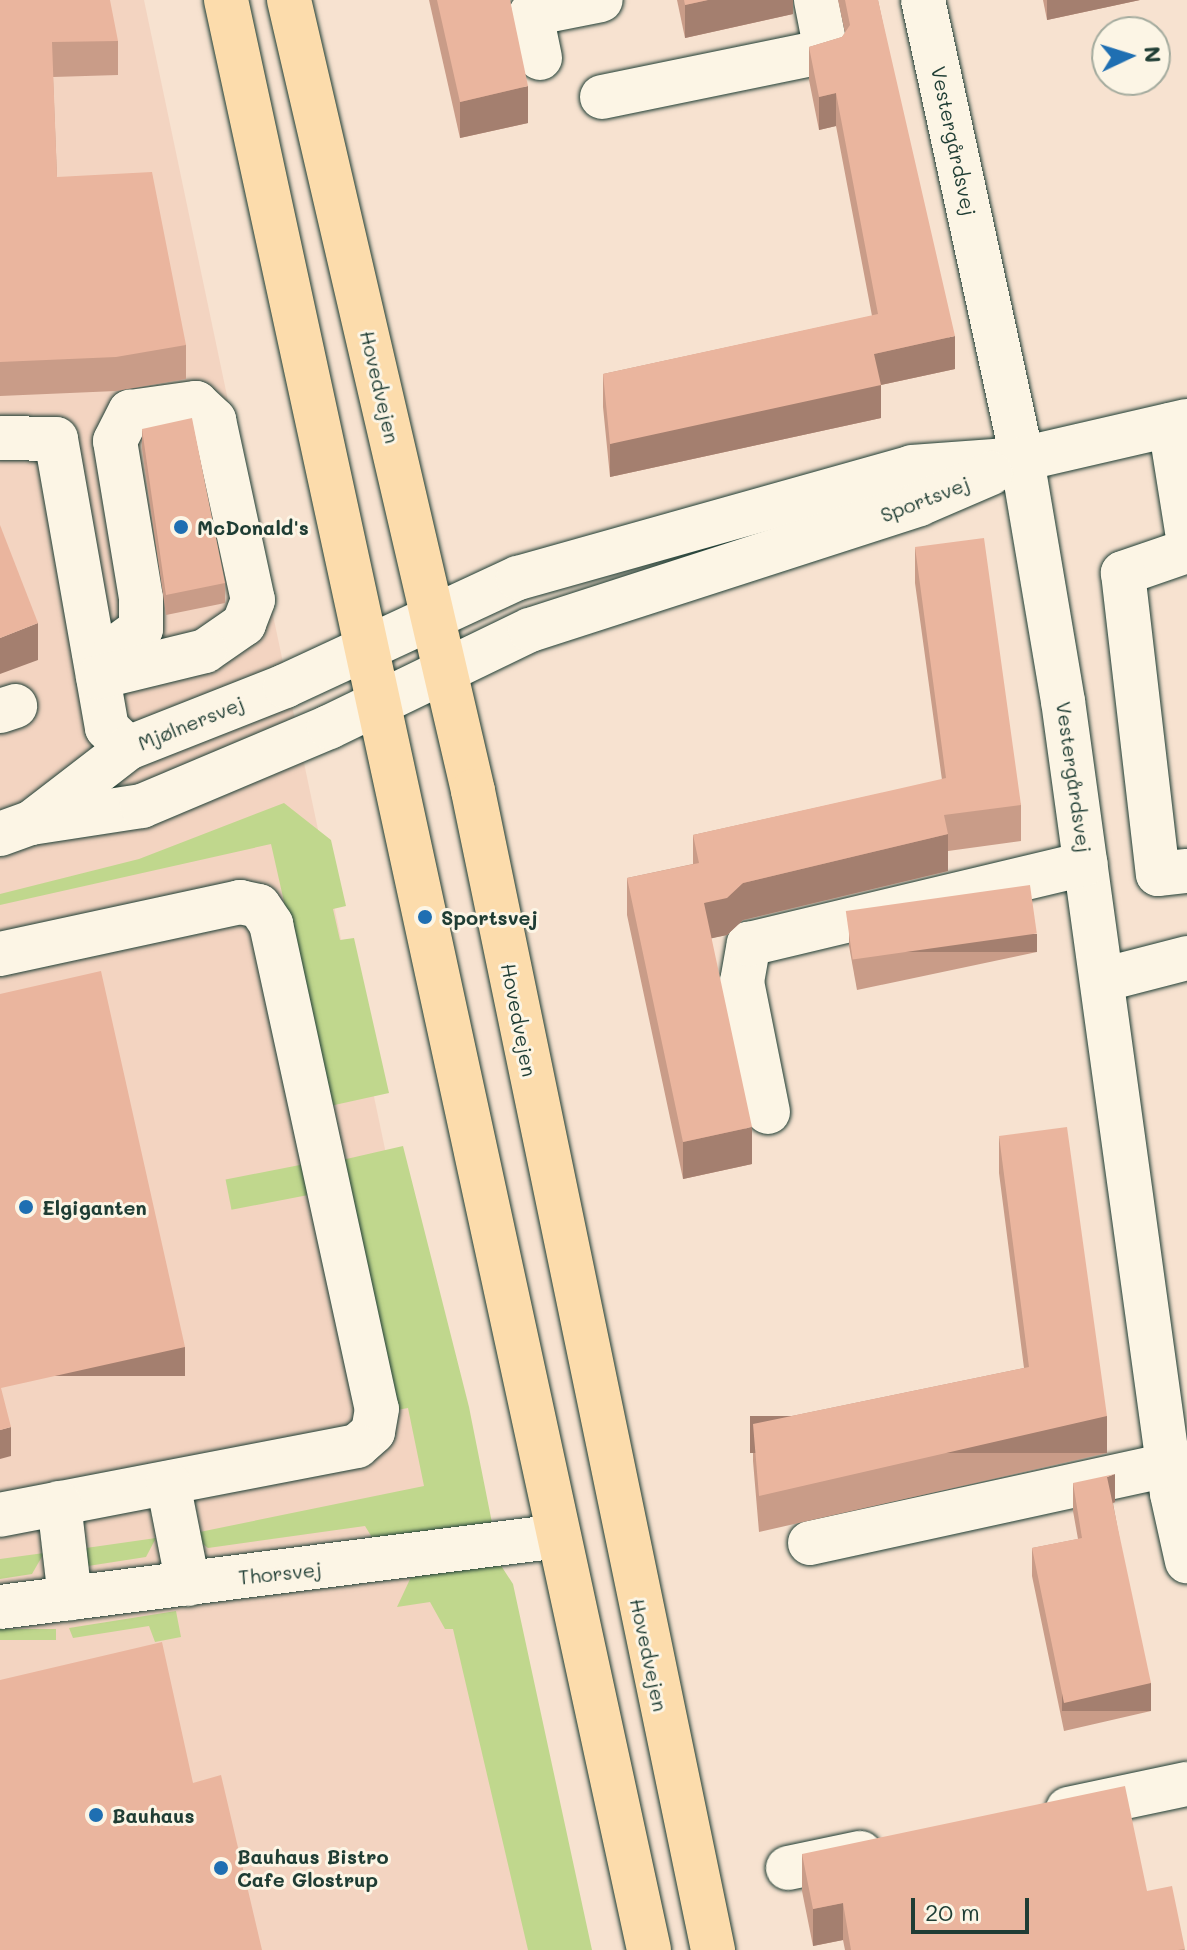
<!DOCTYPE html>
<html>
<head>
<meta charset="utf-8">
<style>
	body { margin:0 }
	#map { position:relative; width:1187px; height:1950px; overflow:hidden; background:#f7e2d0; font-family:Mali,sans-serif }
	div>[style] { position:absolute }
	[style*='--x'] { left:calc(var(--x)*1px); top:calc(var(--y)*1px); width:calc(var(--w)*1px); rotate:calc(var(--a)*1deg) }
	.built>* { inset:0; background:#f3d4c1 }
	.green>* { inset:0; background:#c0d78d; transform-origin:0 0 }
	.roads { filter:drop-shadow(0 0 2px #1f3d34) drop-shadow(0 0 2px #1f3d34) }
	.minor>* { height:44px; margin:-22px; padding:0 22px; transform-origin:22px; border-radius:22px; background:#fcf5e5 }
	.major>* { height:44px; margin:-22px; padding:0 22px; transform-origin:22px; border-radius:22px; background:#fcdcac }
	.wall>* { inset:0; background:#c99c88 }
	.shaded-wall>* { inset:0; background:#a47f6f; transform-origin:0 0 }
	.building>* { inset:0; background:#eab59e; transform-origin:0 0 }
	.dots>* { width:22px; height:22px; translate:-50% -50%; box-sizing:border-box; border:4px solid #fcf5e5; border-radius:50% }
	span { translate:-50% -50%; white-space:nowrap; text-align:center; line-height:1.15; -webkit-text-stroke:6px #fcf5e5; paint-order:stroke }
	.street-label { font-size:20px; color:#1f3d34 }
	.poi-label { font-size:20px; color:#1f3d34; font-weight:700 }
	.left { translate:0 -50%; text-align:left }
	.north { position:absolute; left:1091px; top:16px; width:80px; height:80px; box-sizing:border-box; background:#fcf5e5; border:2px solid #a4ab9e; border-radius:50%; rotate:86deg; font-size:22px; font-weight:700; line-height:32px; text-align:center; color:#1f3d34 }
	.north::after { content:''; display:block; margin:auto; width:28px; height:36px; background:#1f6fb2; clip-path:polygon(50% 0,100% 100%,50% 72%,0 100%) }
	.scale { position:absolute; left:911px; top:1898px; width:118px; height:36px; box-sizing:border-box; border:4px solid #1f3d34; border-top:0; padding-left:10px; font-size:24px; line-height:28px; white-space:nowrap; color:#1f3d34; -webkit-text-stroke:6px #fcf5e5; paint-order:stroke }
</style>
</head>
<body>
<div id="map">
	<div class="built">
		<div style="clip-path:polygon(0 0,144px 0,553px 1950px,0 1950px)"></div>
	</div>
	<div class="green">
		<div style="clip-path:polygon(284px 803px,331px 840px,346px 906px,333px 909px,340px 940px,354px 938px,389px 1093px,330px 1106px,271px 844px,0 905px,0 894px,139px 859px)"></div>
		<div style="clip-path:polygon(403px 1146px,469px 1407px,494px 1533px,379px 1549px,365px 1526px,208px 1548px,190px 1534px,424px 1486px,408px 1408px,397px 1410px,342px 1160px)"></div>
		<div style="left:310px;top:1163px;width:31px;height:86px;rotate:79deg"></div>
		<div style="clip-path:polygon(156px 1538px,146px 1557px,88px 1566px,79px 1549px)"></div>
		<div style="clip-path:polygon(44px 1553px,32px 1574px,0 1579px,0 1559px)"></div>
		<div style="clip-path:polygon(500px 1564px,513px 1584px,592px 1950px,528px 1950px,453px 1629px,445px 1629px,430px 1602px,397px 1607px,411px 1577px)"></div>
		<div style="clip-path:polygon(176px 1611px,181px 1637px,155px 1642px,149px 1626px,73px 1638px,69px 1628px)"></div>
		<div style="left:56px;top:1629px;width:11px;height:57px;rotate:90deg"></div>
	</div>
	<div class="roads">
		<div class="minor">
			<div style="--x:923;--y:0;--w:470;--a:77.8"></div>
			<div style="--x:1022;--y:459;--w:245;--a:80.4"></div>
			<div style="--x:1063;--y:701;--w:800;--a:82.17"></div>
			<div style="--x:1172;--y:1494;--w:69;--a:77.4"></div>
			<div style="--x:540;--y:58;--w:45;--a:-101.6"></div>
			<div style="--x:531;--y:14;--w:71;--a:-11.3"></div>
			<div style="--x:602;--y:97;--w:229;--a:-11.6"></div>
			<div style="--x:826;--y:51;--w:52;--a:-101.1"></div>
			<div style="--x:1170;--y:425;--w:107;--a:80.9"></div>
			<div style="--x:0;--y:438;--w:56;--a:1"></div>
			<div style="--x:56;--y:439;--w:293;--a:80"></div>
			<div style="--x:107;--y:728;--w:29;--a:44"></div>
			<div style="--x:1187;--y:551;--w:68;--a:161"></div>
			<div style="--x:1123;--y:573;--w:303;--a:83.4"></div>
			<div style="--x:1158;--y:874;--w:29;--a:-6"></div>
			<div style="--x:94;--y:652;--w:23;--a:-13"></div>
			<div style="--x:116;--y:647;--w:31;--a:-36"></div>
			<div style="--x:141;--y:629;--w:31;--a:-90"></div>
			<div style="--x:141;--y:598;--w:159;--a:-99.4"></div>
			<div style="--x:115;--y:441;--w:33;--a:-63"></div>
			<div style="--x:130;--y:412;--w:67;--a:-7.8"></div>
			<div style="--x:196;--y:403;--w:25;--a:43"></div>
			<div style="--x:214;--y:420;--w:184;--a:77.8"></div>
			<div style="--x:253;--y:600;--w:26;--a:111"></div>
			<div style="--x:244;--y:624;--w:47;--a:145.3"></div>
			<div style="--x:205;--y:651;--w:110;--a:166.3"></div>
			<div style="--x:0;--y:711;--w:16;--a:-18"></div>
			<div style="--x:31;--y:823;--w:123;--a:-37.7"></div>
			<div style="--x:128;--y:748;--w:169;--a:-21.5"></div>
			<div style="--x:285;--y:686;--w:257;--a:-24.9"></div>
			<div style="--x:518;--y:578;--w:409;--a:-15.7"></div>
			<div style="--x:912;--y:467;--w:110;--a:-4.2"></div>
			<div style="--x:1022;--y:459;--w:169;--a:-13"></div>
			<div style="--x:0;--y:834;--w:33;--a:-20"></div>
			<div style="--x:31;--y:823;--w:112;--a:-8.7"></div>
			<div style="--x:142;--y:806;--w:203;--a:-22.9"></div>
			<div style="--x:329;--y:727;--w:223;--a:-25.8"></div>
			<div style="--x:530;--y:630;--w:409;--a:-17.9"></div>
			<div style="--x:919;--y:504;--w:78;--a:-23.3"></div>
			<div style="--x:0;--y:954;--w:246;--a:-12.2"></div>
			<div style="--x:240;--y:902;--w:19;--a:12"></div>
			<div style="--x:259;--y:906;--w:22;--a:56"></div>
			<div style="--x:271;--y:924;--w:496;--a:77.7"></div>
			<div style="--x:377;--y:1409;--w:23;--a:100"></div>
			<div style="--x:373;--y:1432;--w:21;--a:139"></div>
			<div style="--x:357;--y:1446;--w:364;--a:169.1"></div>
			<div style="--x:1102;--y:980;--w:88;--a:-14.5"></div>
			<div style="--x:768;--y:1112;--w:133;--a:-101.3"></div>
			<div style="--x:742;--y:982;--w:39;--a:-80"></div>
			<div style="--x:749;--y:944;--w:346;--a:-13.4"></div>
			<div style="--x:168;--y:1483;--w:103;--a:78.8"></div>
			<div style="--x:59;--y:1503;--w:96;--a:83.4"></div>
			<div style="--x:810;--y:1543;--w:366;--a:-12.3"></div>
			<div style="--x:0;--y:1607;--w:563;--a:-7.24"></div>
			<div style="--x:1068;--y:1809;--w:122;--a:-11.9"></div>
			<div style="--x:788;--y:1868;--w:74;--a:-11.8"></div>
		</div>
		<div class="major">
			<div style="--x:226;--y:0;--w:1995;--a:77.76"></div>
			<div style="--x:289;--y:0;--w:812;--a:76.9"></div>
			<div style="--x:473;--y:791;--w:1184;--a:78.3"></div>
		</div>
	</div>
	<div class="wall">
		<div style="clip-path:polygon(0 0,118px 41px,118px 75px,53px 77px,57px 177px,186px 345px,186px 379px,116px 391px,0 396px)"></div>
		<div style="clip-path:polygon(429px 0,510px 0,528px 123px,460px 138px)"></div>
		<div style="clip-path:polygon(677px 0,793px 0,793px 14px,685px 38px)"></div>
		<div style="clip-path:polygon(838px 0,878px 0,955px 369px,881px 385px,881px 418px,610px 477px,603px 407px,603px 374px,872px 316px,836px 126px,819px 130px,809px 80px,809px 47px,842px 37px,845px 33px)"></div>
		<div style="clip-path:polygon(1043px 0,1140px 0,1047px 20px)"></div>
		<div style="clip-path:polygon(142px 429px,225px 583px,225px 603px,166px 615px,142px 449px)"></div>
		<div style="clip-path:polygon(915px 547px,1021px 805px,1021px 841px,948px 851px,948px 871px,743px 920px,727px 935px,711px 938px,752px 1164px,683px 1179px,627px 915px,627px 878px,693px 864px,693px 835px,942px 780px,915px 583px)"></div>
		<div style="clip-path:polygon(849px 928px,1037px 952px,857px 990px,849px 946px)"></div>
		<div style="clip-path:polygon(999px 1136px,1107px 1453px,759px 1532px,753px 1461px,753px 1424px,1024px 1368px,999px 1173px)"></div>
		<div style="clip-path:polygon(1073px 1483px,1115px 1502px,1113px 1503px,1151px 1711px,1064px 1731px,1032px 1576px,1032px 1548px,1078px 1539px,1073px 1511px)"></div>
		<div style="clip-path:polygon(802px 1854px,1147px 1891px,1185px 1950px,845px 1950px,843px 1940px,813px 1946px,802px 1891px)"></div>
	</div>
	<div class="shaded-wall">
		<div style="clip-path:polygon(708px 0,793px 0,793px 14px,685px 38px,685px 5px)"></div>
		<div style="clip-path:polygon(1047px 0,1140px 0,1047px 20px)"></div>
		<div style="clip-path:polygon(528px 86px,528px 123px,460px 138px,460px 102px)"></div>
		<div style="clip-path:polygon(836px 93px,836px 126px,819px 130px,819px 97px)"></div>
		<div style="clip-path:polygon(955px 336px,955px 369px,876px 386px,881px 385px,881px 418px,610px 477px,610px 444px,874px 354px)"></div>
		<div style="clip-path:polygon(38px 623px,38px 660px,0 674px,0 638px)"></div>
		<div style="clip-path:polygon(948px 834px,948px 871px,743px 920px,727px 935px,704px 940px,704px 903px,743px 883px)"></div>
		<div style="left:1037px;top:934px;width:18px;height:184px;rotate:90deg"></div>
		<div style="clip-path:polygon(752px 1127px,752px 1164px,683px 1179px,683px 1142px)"></div>
		<div style="left:185px;top:1347px;width:29px;height:189px;rotate:90deg"></div>
		<div style="left:1107px;top:1416px;width:37px;height:357px;rotate:90deg"></div>
		<div style="clip-path:polygon(11px 1427px,11px 1456px,0 1459px,0 1430px)"></div>
		<div style="clip-path:polygon(1115px 1474px,1115px 1502px,1107px 1505px,1107px 1477px)"></div>
		<div style="left:1151px;top:1683px;width:28px;height:89px;rotate:90deg"></div>
		<div style="clip-path:polygon(843px 1903px,843px 1940px,813px 1946px,813px 1909px)"></div>
	</div>
	<div class="building">
		<div style="clip-path:polygon(0 0,110px 0,118px 41px,52px 42px,57px 177px,152px 172px,186px 345px,116px 357px,0 362px)"></div>
		<div style="clip-path:polygon(437px 0,510px 0,528px 86px,460px 102px)"></div>
		<div style="clip-path:polygon(684px 0,708px 0,685px 5px)"></div>
		<div style="clip-path:polygon(845px 0,878px 0,955px 336px,874px 354px,881px 385px,610px 444px,603px 374px,878px 314px,836px 93px,819px 97px,809px 47px,842px 37px,850px 25px)"></div>
		<div style="clip-path:polygon(192px 418px,225px 583px,166px 595px,142px 429px)"></div>
		<div style="clip-path:polygon(0 525px,38px 623px,0 638px)"></div>
		<div style="clip-path:polygon(984px 538px,1021px 805px,944px 815px,948px 834px,743px 883px,727px 898px,704px 903px,752px 1127px,683px 1142px,627px 878px,699px 863px,693px 835px,946px 778px,915px 547px)"></div>
		<div style="left:1030px;top:885px;width:49px;height:186px;rotate:82deg"></div>
		<div style="clip-path:polygon(101px 971px,185px 1347px,1px 1388px,11px 1427px,0 1430px,0 994px)"></div>
		<div style="clip-path:polygon(1067px 1127px,1107px 1416px,759px 1496px,753px 1424px,1029px 1367px,999px 1136px)"></div>
		<div style="clip-path:polygon(1115px 1474px,1107px 1477px,1151px 1683px,1064px 1703px,1032px 1548px,1082px 1538px,1073px 1483px)"></div>
		<div style="clip-path:polygon(162px 1642px,193px 1783px,221px 1775px,262px 1950px,0 1950px,0 1680px)"></div>
		<div style="clip-path:polygon(1125px 1786px,1147px 1891px,1172px 1886px,1185px 1949px,1178px 1950px,851px 1950px,843px 1903px,813px 1909px,802px 1854px)"></div>
	</div>
	<div class="dots">
		<div style="left:181px;top:527px;background:#1f6fb2"></div>
		<div style="left:425px;top:917px;background:#1f6fb2"></div>
		<div style="left:26px;top:1207px;background:#1f6fb2"></div>
		<div style="left:96px;top:1815px;background:#1f6fb2"></div>
		<div style="left:221px;top:1868px;background:#1f6fb2"></div>
	</div>
	<div class="street-label">
		<span style="left:954px;top:141px;rotate:78deg">Vestergårdsvej</span>
		<span style="left:380px;top:387px;rotate:77deg">Hovedvejen</span>
		<span style="left:925px;top:499px;rotate:-21deg">Sportsvej</span>
		<span style="left:191px;top:723px;rotate:-22deg">Mjølnersvej</span>
		<span style="left:1074px;top:777px;rotate:82deg">Vestergårdsvej</span>
		<span style="left:519px;top:1020px;rotate:79deg">Hovedvejen</span>
		<span style="left:280px;top:1573px;rotate:-6deg">Thorsvej</span>
		<span style="left:649px;top:1655px;rotate:78deg">Hovedvejen</span>
	</div>
	<div class="poi-label">
		<span class="left" style="left:197px;top:527px">McDonald's</span>
		<span class="left" style="left:441px;top:917px">Sportsvej</span>
		<span class="left" style="left:42px;top:1207px">Elgiganten</span>
		<span class="left" style="left:112px;top:1815px">Bauhaus</span>
		<span class="left" style="left:237px;top:1868px">Bauhaus Bistro<br>Cafe Glostrup</span>
	</div>
	<div class="north">N</div>
	<div class="scale">20 m</div>
</div>
</body>
</html>
